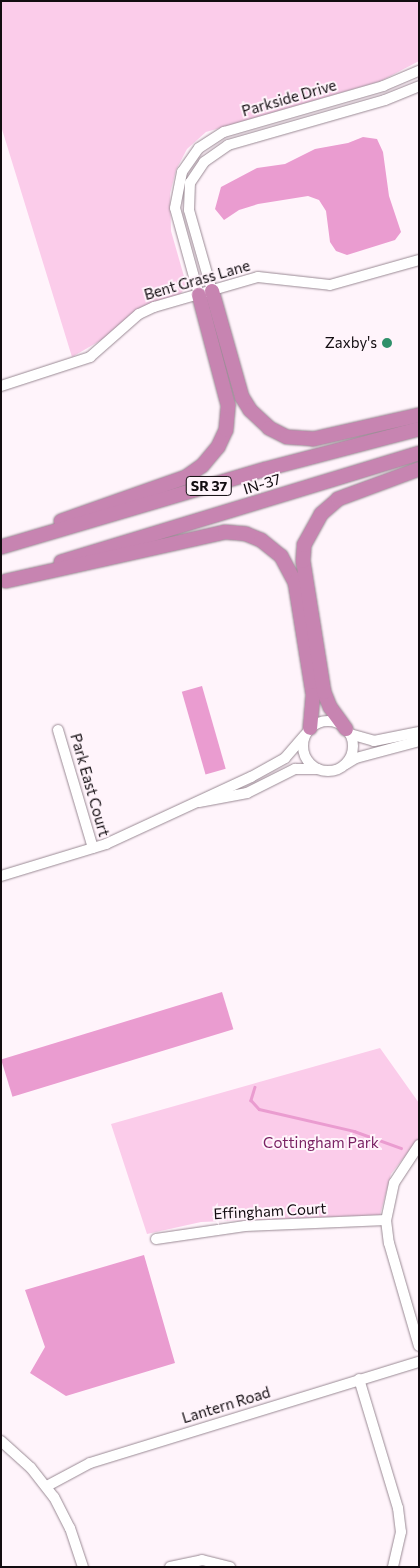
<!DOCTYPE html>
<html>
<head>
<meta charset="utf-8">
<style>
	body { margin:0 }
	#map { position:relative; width:420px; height:1568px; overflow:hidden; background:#fff4fb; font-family:Commissioner,sans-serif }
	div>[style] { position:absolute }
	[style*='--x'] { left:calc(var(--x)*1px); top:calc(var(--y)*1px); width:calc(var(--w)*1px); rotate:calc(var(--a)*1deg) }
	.green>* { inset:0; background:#fbccea }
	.water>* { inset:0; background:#ea9cd0; transform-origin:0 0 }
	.stream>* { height:2.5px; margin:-1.25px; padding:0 1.25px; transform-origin:1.25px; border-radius:1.25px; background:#ea9cd0 }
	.roads { filter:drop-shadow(0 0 1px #9a8a94) drop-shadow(0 0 1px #9a8a94) }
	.minor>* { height:10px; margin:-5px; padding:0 5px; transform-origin:5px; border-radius:5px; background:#fff }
	.minor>.ring { margin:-5px; padding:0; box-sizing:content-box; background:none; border:10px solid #fff; border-radius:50% }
	.highway>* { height:14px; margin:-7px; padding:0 7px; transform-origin:7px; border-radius:7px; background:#c784b1 }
	.dots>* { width:14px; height:14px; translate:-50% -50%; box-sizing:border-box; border:2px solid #fff4fb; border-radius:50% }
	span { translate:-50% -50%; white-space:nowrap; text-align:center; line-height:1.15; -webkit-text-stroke:4px #fff4fb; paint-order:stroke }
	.shield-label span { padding:1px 4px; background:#fff4fb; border:1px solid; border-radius:4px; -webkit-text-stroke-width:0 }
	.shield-label { font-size:14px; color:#120c10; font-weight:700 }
	.street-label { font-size:15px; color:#120c10 }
	.poi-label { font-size:15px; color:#120c10 }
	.right { translate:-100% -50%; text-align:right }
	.park-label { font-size:15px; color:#792163 }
	.frame { position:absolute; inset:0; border:2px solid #120c10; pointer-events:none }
</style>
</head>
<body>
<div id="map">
	<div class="green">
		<div style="clip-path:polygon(1px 1px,419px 1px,419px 61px,381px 81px,206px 132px,187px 149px,176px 170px,170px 194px,171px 231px,187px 287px,179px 295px,72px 357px,1px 126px)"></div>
		<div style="clip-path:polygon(380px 1048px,419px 1103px,419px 1138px,391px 1174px,380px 1215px,201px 1222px,147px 1234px,111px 1124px)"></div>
	</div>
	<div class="water">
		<div style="clip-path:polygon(363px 137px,377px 139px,383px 152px,389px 196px,401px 232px,395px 240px,347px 255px,336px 251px,330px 242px,326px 211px,319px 200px,308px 196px,258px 204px,239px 210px,224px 220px,215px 209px,221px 187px,257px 168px,285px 164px,315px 149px,348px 143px)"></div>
		<div style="left:202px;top:686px;width:86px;height:21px;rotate:74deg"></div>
		<div style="left:222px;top:992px;width:39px;height:231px;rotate:73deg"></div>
		<div style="clip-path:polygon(144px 1255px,175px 1363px,66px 1396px,30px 1373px,45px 1347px,25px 1290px)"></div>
	</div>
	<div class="stream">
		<div style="--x:255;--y:1087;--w:14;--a:107"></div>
		<div style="--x:251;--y:1100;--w:12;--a:48"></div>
		<div style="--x:259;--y:1109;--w:98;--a:13"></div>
		<div style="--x:354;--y:1131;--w:50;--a:19.9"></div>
	</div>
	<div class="roads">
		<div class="minor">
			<div style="--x:212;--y:291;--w:84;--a:-105.9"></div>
			<div style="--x:189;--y:210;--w:27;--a:-88"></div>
			<div style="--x:190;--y:183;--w:25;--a:-56"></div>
			<div style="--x:204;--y:162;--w:29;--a:-35"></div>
			<div style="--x:228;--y:145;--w:163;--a:-16"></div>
			<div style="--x:385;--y:100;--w:37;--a:-22"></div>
			<div style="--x:199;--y:295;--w:90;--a:-105.4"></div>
			<div style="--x:175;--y:208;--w:37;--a:-79"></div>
			<div style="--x:182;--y:172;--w:29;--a:-55"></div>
			<div style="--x:199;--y:148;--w:30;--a:-33"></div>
			<div style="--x:224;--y:132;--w:166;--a:-16.1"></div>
			<div style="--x:383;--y:86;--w:39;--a:-23"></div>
			<div style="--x:1;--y:386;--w:94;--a:-18"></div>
			<div style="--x:90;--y:357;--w:65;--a:-41.3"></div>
			<div style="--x:139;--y:314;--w:17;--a:-25"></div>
			<div style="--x:154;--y:307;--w:108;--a:-16.1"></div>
			<div style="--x:258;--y:277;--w:72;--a:6.3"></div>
			<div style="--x:330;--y:285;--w:92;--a:-15.7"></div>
			<div class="ring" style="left:303px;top:721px;width:40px;height:40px"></div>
			<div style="--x:58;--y:730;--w:123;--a:73.5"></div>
			<div style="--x:350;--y:734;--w:25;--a:16"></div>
			<div style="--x:374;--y:741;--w:46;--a:-11.3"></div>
			<div style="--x:346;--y:764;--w:12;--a:-31"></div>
			<div style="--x:356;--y:758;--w:65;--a:-15.1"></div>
			<div style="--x:199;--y:802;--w:49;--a:-10.6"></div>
			<div style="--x:247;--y:793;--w:54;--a:-26.6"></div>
			<div style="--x:295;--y:769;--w:23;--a:0"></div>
			<div style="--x:1;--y:876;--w:110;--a:-16.9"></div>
			<div style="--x:106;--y:844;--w:160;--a:-24.8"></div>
			<div style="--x:251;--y:777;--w:39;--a:-29"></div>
			<div style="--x:285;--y:758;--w:30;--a:-49"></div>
			<div style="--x:419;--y:1145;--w:45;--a:123.3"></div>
			<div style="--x:394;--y:1183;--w:38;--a:102"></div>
			<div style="--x:386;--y:1220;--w:23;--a:83"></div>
			<div style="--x:389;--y:1243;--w:107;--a:73.8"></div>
			<div style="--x:156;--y:1239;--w:90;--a:-8.3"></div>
			<div style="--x:245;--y:1226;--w:141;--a:-2.4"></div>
			<div style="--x:359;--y:1379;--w:135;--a:73.2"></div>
			<div style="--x:398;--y:1508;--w:24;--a:83"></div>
			<div style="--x:401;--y:1532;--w:36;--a:103"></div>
			<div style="--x:1;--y:1441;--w:40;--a:42"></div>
			<div style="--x:31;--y:1468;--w:37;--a:52"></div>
			<div style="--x:54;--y:1497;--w:35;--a:63"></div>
			<div style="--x:70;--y:1528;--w:41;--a:71.6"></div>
			<div style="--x:47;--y:1486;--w:49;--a:-28.1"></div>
			<div style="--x:90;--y:1463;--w:344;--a:-17.1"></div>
			<div style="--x:170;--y:1567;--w:33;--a:-12"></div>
			<div style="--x:202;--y:1560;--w:29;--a:14"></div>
		</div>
		<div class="highway">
			<div style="--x:212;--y:291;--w:110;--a:74.2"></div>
			<div style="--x:242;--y:397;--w:15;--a:58"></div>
			<div style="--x:250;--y:410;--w:26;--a:43"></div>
			<div style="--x:269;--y:428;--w:20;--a:27"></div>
			<div style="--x:287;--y:437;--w:26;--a:4"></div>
			<div style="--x:313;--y:439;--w:109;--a:-12.8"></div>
			<div style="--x:61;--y:521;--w:133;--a:-19.4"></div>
			<div style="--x:186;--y:477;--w:19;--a:-35"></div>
			<div style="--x:202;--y:466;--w:25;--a:-50"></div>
			<div style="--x:218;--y:447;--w:19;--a:-65"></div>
			<div style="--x:226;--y:430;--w:25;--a:-85"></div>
			<div style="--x:228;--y:405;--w:114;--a:-104.8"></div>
			<div style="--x:1;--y:547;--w:276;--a:-16.4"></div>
			<div style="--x:266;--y:469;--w:158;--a:-14.7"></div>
			<div style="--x:61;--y:562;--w:374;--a:-16.9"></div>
			<div style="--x:6;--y:581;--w:224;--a:-12.6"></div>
			<div style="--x:225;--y:532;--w:21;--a:5"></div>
			<div style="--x:246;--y:534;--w:16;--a:22"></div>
			<div style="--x:261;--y:540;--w:26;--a:39"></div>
			<div style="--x:281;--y:556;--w:30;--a:62"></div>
			<div style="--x:295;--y:582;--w:114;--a:80.9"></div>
			<div style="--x:313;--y:695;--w:33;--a:95"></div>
			<div style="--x:346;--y:729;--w:27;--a:-126"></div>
			<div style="--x:330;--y:707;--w:16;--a:-112"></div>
			<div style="--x:324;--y:692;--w:133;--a:-99.1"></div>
			<div style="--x:303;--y:561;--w:16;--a:-86"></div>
			<div style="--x:304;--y:545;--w:35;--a:-61"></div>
			<div style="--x:321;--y:514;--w:23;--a:-41"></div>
			<div style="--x:338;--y:499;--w:86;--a:-20.3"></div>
		</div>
	</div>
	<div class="dots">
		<div style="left:387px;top:343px;background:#2f906a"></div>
	</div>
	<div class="shield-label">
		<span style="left:209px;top:486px">SR 37</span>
	</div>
	<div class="street-label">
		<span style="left:289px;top:98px;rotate:-16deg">Parkside Drive</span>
		<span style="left:197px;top:280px;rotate:-16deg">Bent Grass Lane</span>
		<span style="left:262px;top:484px;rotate:-17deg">IN-37</span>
		<span style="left:90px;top:785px;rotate:74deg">Park East Court</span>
		<span style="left:270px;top:1211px;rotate:-3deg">Effingham Court</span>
		<span style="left:226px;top:1405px;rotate:-17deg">Lantern Road</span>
	</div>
	<div class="poi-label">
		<span class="right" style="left:377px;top:343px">Zaxby's</span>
	</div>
	<div class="park-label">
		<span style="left:321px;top:1143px">Cottingham Park</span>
	</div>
	<div class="frame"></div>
</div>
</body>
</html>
